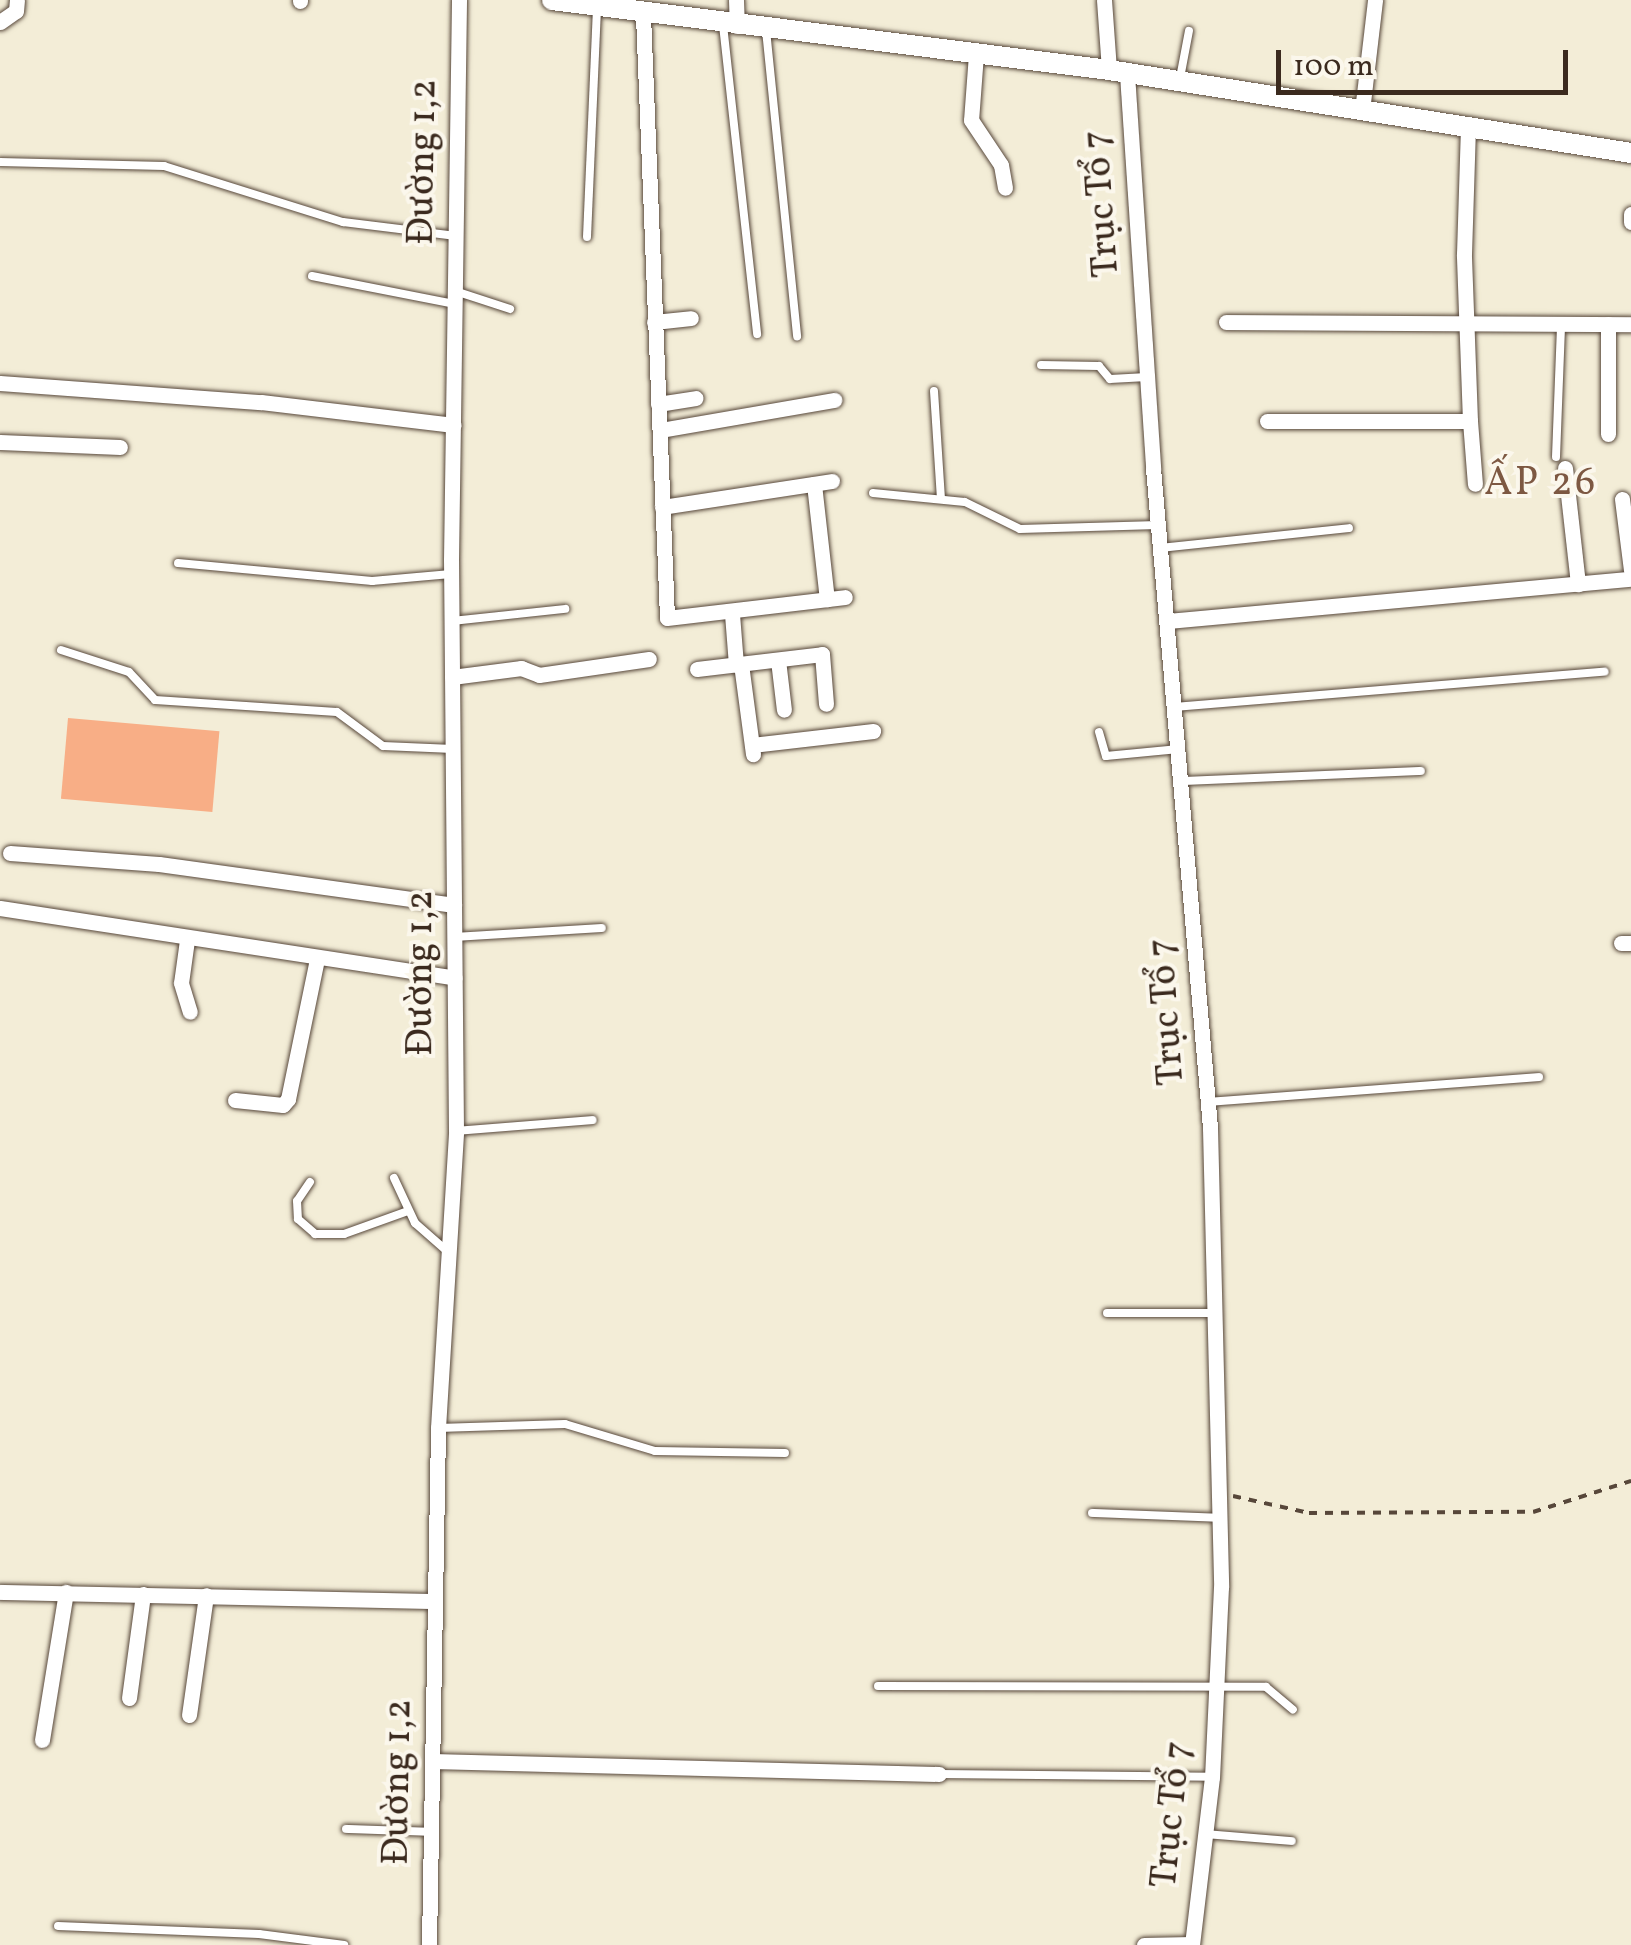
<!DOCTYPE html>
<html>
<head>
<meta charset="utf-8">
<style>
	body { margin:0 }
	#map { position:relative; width:1631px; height:1945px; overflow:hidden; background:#f3edd7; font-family:Vollkorn,serif }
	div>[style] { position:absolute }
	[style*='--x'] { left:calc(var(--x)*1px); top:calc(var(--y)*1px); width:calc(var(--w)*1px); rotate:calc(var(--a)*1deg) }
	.building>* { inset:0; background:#f8ae86; transform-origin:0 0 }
	.path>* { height:4px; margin-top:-2px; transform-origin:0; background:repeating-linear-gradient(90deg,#57473a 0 8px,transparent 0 16px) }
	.roads { filter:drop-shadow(0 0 2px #57473a) drop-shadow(0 0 2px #57473a) }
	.service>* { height:8px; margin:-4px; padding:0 4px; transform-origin:4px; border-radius:4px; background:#fff }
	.minor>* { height:15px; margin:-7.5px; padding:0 7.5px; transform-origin:7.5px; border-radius:7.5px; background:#fff }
	.tertiary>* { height:20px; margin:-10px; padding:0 10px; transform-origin:10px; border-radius:10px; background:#fff }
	span { translate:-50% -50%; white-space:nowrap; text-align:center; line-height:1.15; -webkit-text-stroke:8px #fbf7ec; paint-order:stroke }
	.street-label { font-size:38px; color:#3b2a1e }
	.neighbourhood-label { font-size:40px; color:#7d5842; letter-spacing:2.5px }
	.scale { position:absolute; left:1276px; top:50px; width:292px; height:45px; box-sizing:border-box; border:5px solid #3b2a1e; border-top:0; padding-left:12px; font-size:30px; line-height:35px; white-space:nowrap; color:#3b2a1e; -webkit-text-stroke:8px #fbf7ec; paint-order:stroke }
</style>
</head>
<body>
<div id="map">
	<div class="building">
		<div style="left:68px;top:718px;width:152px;height:81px;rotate:5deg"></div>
	</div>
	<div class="path">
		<div style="--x:1233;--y:1496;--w:78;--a:12.6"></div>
		<div style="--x:1309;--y:1513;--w:224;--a:-0.3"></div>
		<div style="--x:1533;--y:1512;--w:103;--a:-17.6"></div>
	</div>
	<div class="roads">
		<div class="service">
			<div style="--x:723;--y:25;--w:311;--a:83.7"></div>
			<div style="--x:766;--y:30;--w:308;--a:84.2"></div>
			<div style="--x:1180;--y:78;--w:48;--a:-79.2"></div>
			<div style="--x:0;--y:162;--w:164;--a:1.4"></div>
			<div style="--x:164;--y:166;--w:188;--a:17.4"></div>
			<div style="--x:343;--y:222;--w:114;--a:7.1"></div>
			<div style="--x:587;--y:237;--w:231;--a:-87.5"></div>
			<div style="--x:312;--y:276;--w:146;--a:11.1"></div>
			<div style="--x:455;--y:291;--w:58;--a:18.1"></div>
			<div style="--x:1041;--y:365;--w:58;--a:1"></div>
			<div style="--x:1099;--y:366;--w:17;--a:50"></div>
			<div style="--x:1110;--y:379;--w:37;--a:-3"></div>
			<div style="--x:934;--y:391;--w:108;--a:86.3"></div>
			<div style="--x:1556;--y:457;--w:132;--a:-87.8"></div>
			<div style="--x:873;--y:493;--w:92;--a:5.6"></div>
			<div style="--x:965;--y:502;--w:61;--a:26.1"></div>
			<div style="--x:1020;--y:529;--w:138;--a:-1.7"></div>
			<div style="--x:1160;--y:548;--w:190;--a:-6"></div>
			<div style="--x:178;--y:563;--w:195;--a:5.3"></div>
			<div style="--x:372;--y:581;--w:79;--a:-5.1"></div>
			<div style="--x:452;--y:621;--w:114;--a:-6.1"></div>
			<div style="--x:61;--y:650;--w:71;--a:17.9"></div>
			<div style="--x:129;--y:672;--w:38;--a:47"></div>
			<div style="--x:155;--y:700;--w:182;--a:3.8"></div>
			<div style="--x:337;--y:712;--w:57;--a:36.5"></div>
			<div style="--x:383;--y:746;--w:70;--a:2.5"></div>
			<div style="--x:1175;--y:707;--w:431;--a:-4.7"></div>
			<div style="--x:1099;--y:732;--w:25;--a:74"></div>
			<div style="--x:1106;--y:756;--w:73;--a:-5.5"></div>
			<div style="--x:1182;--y:781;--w:239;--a:-2.4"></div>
			<div style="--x:454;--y:937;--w:148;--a:-3.5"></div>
			<div style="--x:1208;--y:1102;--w:332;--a:-4.3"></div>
			<div style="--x:456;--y:1131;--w:137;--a:-4.6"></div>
			<div style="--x:394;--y:1178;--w:50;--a:65"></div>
			<div style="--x:415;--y:1223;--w:44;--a:41.3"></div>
			<div style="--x:310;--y:1182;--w:23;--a:124"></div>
			<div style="--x:297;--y:1201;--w:18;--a:87"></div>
			<div style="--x:298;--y:1219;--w:23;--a:41"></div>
			<div style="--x:315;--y:1234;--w:29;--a:0"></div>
			<div style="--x:344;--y:1234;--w:68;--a:-19.8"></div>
			<div style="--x:1107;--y:1313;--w:108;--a:0"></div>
			<div style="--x:438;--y:1428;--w:127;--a:-1.8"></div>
			<div style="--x:565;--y:1424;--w:94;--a:16.7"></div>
			<div style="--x:655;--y:1451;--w:130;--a:0.9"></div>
			<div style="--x:1092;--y:1513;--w:128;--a:2.2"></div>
			<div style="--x:878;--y:1686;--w:388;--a:0.1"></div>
			<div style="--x:1266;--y:1687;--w:35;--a:40"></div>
			<div style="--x:939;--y:1774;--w:273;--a:0.6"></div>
			<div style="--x:346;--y:1829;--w:85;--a:2"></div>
			<div style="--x:1206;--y:1834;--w:86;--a:4.7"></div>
			<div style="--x:58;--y:1926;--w:201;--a:2.3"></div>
			<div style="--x:259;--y:1934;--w:86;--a:7.4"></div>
		</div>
		<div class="minor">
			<div style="--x:736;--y:0;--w:26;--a:88"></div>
			<div style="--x:1104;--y:0;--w:70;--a:85.9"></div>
			<div style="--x:300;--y:1;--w:1;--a:-90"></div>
			<div style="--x:643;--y:15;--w:603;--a:87.72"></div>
			<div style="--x:667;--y:618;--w:179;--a:-6.7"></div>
			<div style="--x:0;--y:22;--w:19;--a:-35"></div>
			<div style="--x:16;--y:11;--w:11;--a:-85"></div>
			<div style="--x:976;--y:54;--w:66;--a:94.3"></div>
			<div style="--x:971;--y:120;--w:54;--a:56.3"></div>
			<div style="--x:1001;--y:165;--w:23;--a:80"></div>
			<div style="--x:1127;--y:74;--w:395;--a:86.2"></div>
			<div style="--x:1153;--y:468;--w:662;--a:85.06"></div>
			<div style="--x:1210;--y:1128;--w:459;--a:88.6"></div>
			<div style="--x:1221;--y:1587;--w:190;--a:92.7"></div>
			<div style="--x:1212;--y:1777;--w:169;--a:96.8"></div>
			<div style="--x:1362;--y:111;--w:112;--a:-83.3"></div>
			<div style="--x:1631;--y:222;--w:8;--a:-90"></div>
			<div style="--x:654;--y:322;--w:37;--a:-6"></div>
			<div style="--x:1226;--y:322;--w:405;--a:0.3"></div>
			<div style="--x:0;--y:383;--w:262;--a:4.2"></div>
			<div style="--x:261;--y:402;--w:194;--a:6.8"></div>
			<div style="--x:658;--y:404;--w:38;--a:-9"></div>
			<div style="--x:1267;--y:421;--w:203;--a:0"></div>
			<div style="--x:1470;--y:421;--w:167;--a:-92.1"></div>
			<div style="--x:1464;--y:254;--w:126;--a:-88.2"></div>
			<div style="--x:1470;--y:421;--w:63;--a:85.5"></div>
			<div style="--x:660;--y:430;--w:177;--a:-9.8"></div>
			<div style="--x:1608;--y:434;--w:110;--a:-90"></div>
			<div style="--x:0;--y:442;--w:120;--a:2.4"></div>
			<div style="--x:1565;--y:468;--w:117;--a:83.6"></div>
			<div style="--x:814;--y:484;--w:116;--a:83.6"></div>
			<div style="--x:1622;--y:499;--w:72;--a:82.8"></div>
			<div style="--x:662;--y:507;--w:172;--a:-8.7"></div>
			<div style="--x:732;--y:614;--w:51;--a:85.5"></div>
			<div style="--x:1167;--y:621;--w:466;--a:-5.2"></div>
			<div style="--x:778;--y:660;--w:50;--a:83.2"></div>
			<div style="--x:741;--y:664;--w:91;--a:82.4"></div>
			<div style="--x:697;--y:669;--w:126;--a:-6.8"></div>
			<div style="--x:822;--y:654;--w:50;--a:85.4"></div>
			<div style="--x:452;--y:677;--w:70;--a:-7.4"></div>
			<div style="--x:521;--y:668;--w:19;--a:21"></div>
			<div style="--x:539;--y:675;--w:111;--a:-8.3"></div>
			<div style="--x:752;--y:745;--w:122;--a:-6.6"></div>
			<div style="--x:10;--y:853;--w:149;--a:4.2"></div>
			<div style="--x:159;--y:864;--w:298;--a:7.9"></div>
			<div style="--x:0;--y:908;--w:460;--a:8.7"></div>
			<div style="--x:187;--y:940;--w:43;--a:97.9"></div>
			<div style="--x:181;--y:983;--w:30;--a:73"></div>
			<div style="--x:1621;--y:943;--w:10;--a:0"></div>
			<div style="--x:235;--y:1100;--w:48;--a:5.9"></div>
			<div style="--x:283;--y:1105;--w:8;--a:-50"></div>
			<div style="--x:288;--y:1099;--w:143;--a:-78.3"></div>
			<div style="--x:0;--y:1592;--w:435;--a:1.2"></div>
			<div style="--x:129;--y:1698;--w:105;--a:-82.3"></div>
			<div style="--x:189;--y:1715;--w:121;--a:-81.9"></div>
			<div style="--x:42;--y:1740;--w:150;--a:-80.8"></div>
			<div style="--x:432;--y:1761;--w:507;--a:1.47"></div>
			<div style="--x:429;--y:1945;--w:517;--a:-89"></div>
			<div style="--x:438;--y:1428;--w:298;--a:-86.5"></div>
			<div style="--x:456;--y:1131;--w:571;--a:-90.5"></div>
			<div style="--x:451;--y:560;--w:560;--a:-89.18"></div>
			<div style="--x:1144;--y:1945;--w:48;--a:-1.2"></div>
		</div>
		<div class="tertiary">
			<div style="--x:552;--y:0;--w:561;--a:7.16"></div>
			<div style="--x:1109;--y:70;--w:529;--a:9.03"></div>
		</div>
	</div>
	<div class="street-label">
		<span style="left:424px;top:162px;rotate:-89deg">Đường 1,2</span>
		<span style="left:1103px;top:204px;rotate:-94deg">Trục Tổ 7</span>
		<span style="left:422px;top:973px;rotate:-90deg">Đường 1,2</span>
		<span style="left:1168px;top:1012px;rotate:-94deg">Trục Tổ 7</span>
		<span style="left:399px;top:1782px;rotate:-89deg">Đường 1,2</span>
		<span style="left:1173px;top:1815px;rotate:-84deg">Trục Tổ 7</span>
	</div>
	<div class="neighbourhood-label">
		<span style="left:1541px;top:484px">ẤP 26</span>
	</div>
	<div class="scale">100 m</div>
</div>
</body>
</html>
